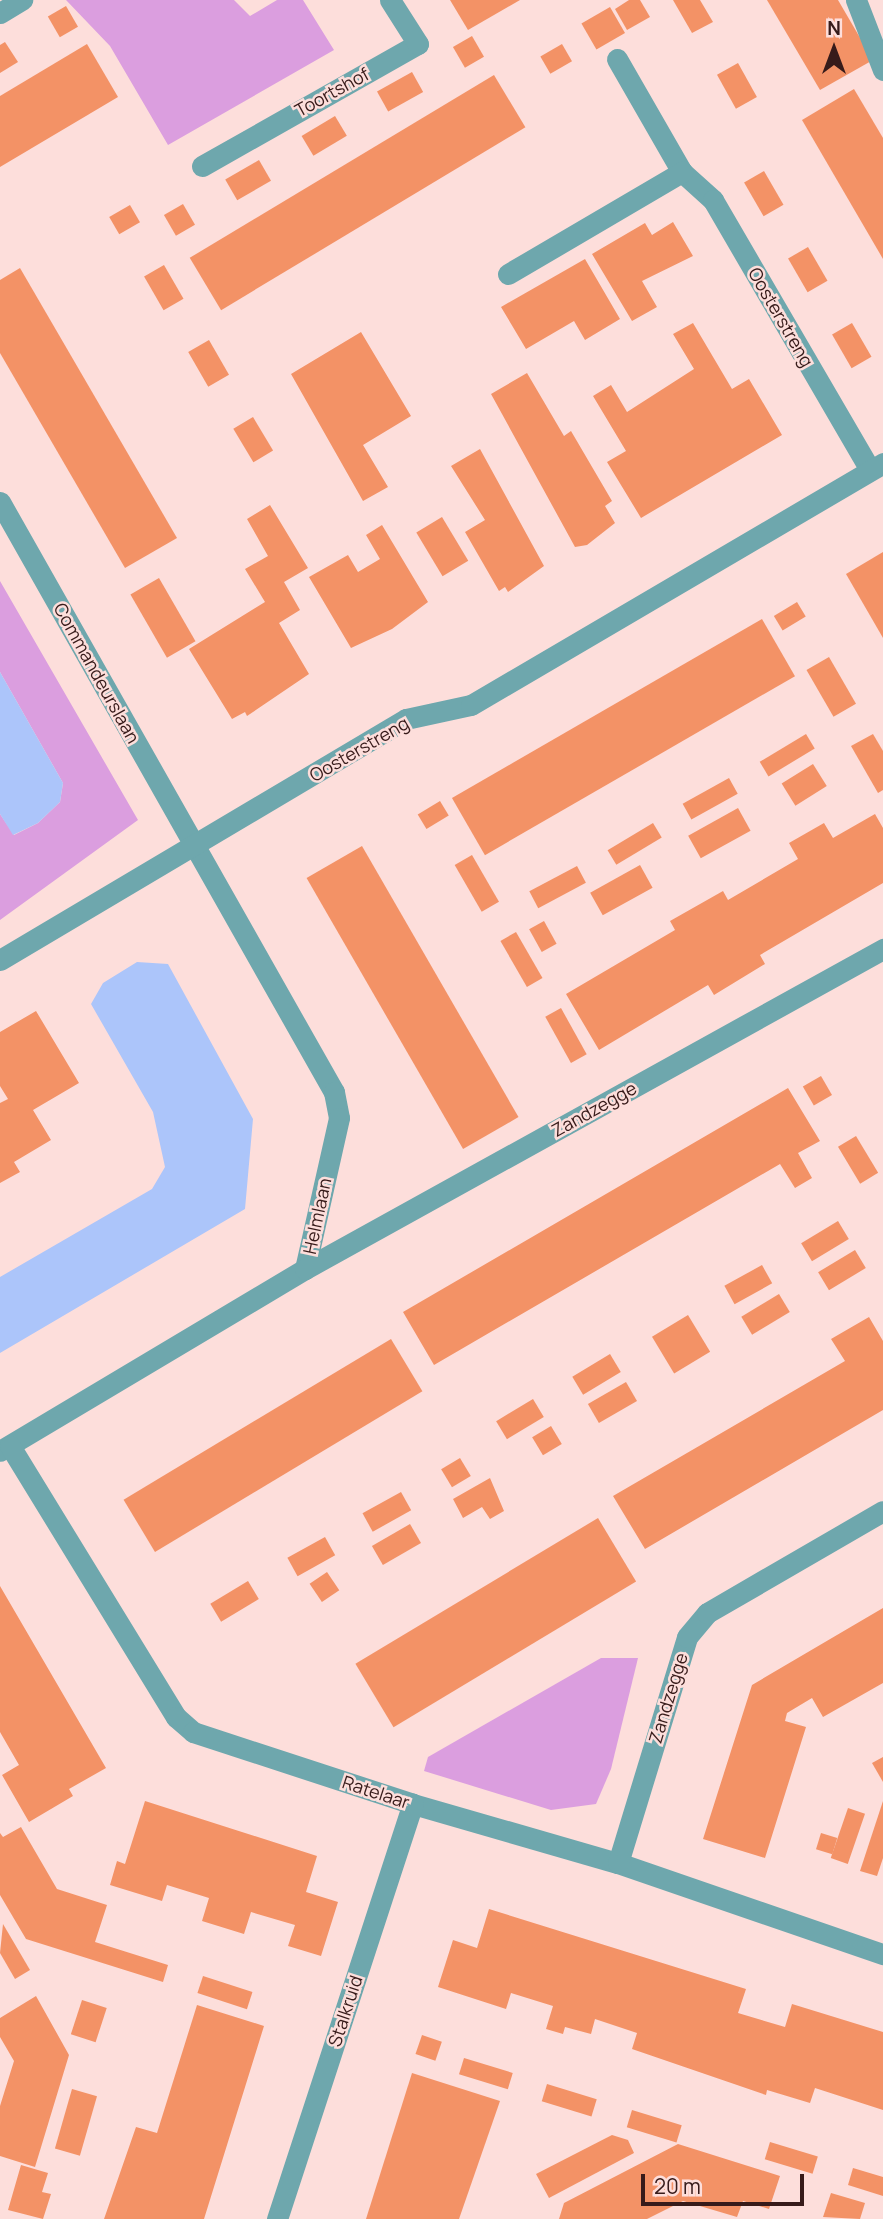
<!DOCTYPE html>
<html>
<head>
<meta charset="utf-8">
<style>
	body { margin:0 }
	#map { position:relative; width:883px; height:2219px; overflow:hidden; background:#fddedb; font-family:Manrope,sans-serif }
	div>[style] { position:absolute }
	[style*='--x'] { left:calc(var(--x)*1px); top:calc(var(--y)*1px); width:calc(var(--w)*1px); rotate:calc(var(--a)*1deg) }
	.green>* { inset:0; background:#db9edf }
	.water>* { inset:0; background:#acc5fa }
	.building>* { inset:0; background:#f39266; transform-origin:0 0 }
	.minor>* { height:21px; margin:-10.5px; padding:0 10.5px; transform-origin:10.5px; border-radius:10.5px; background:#6ea7ad }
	span { translate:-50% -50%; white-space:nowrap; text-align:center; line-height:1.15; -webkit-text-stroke:5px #fddedb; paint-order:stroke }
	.street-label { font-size:18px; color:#371b1a }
	.north { position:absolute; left:799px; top:14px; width:70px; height:70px; -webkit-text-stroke:5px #fddedb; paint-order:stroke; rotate:0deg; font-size:19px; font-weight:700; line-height:28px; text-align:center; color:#371b1a }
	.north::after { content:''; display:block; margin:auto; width:24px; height:32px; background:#371b1a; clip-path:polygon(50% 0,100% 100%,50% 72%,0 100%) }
	.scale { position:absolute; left:641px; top:2174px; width:163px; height:32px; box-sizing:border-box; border:4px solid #371b1a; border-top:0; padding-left:9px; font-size:21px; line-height:24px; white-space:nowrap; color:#371b1a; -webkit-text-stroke:5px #fddedb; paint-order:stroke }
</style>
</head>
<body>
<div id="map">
	<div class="green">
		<div style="clip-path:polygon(66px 0,234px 0,250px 16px,277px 0,303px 0,334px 50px,168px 145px,110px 46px)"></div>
		<div style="clip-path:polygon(0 581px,138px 820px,0 920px,0 814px,14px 835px,38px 823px,60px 802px,63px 783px,0 672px)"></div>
		<div style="clip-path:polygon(601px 1658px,638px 1658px,611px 1769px,596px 1804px,551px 1810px,424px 1771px,428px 1757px)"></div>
	</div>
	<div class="water">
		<div style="clip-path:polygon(0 672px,63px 783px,60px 802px,38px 823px,13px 835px,0 814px)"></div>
		<div style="clip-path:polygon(137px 962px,168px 964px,253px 1119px,245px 1209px,0 1353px,0 1277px,152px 1189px,165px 1167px,153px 1112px,91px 1004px,103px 983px)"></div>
	</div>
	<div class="building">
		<div style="clip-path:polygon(450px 0,520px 0,468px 30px)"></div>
		<div style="clip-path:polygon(629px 0,640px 0,650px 17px,627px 30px,615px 9px)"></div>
		<div style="clip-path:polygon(673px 0,700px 0,713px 22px,692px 33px)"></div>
		<div style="clip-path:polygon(767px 0,838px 0,873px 60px,820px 90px)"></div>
		<div style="left:66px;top:6px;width:24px;height:21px;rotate:60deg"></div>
		<div style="left:610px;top:7px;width:30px;height:33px;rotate:60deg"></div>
		<div style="left:472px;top:36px;width:24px;height:22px;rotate:60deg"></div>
		<div style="clip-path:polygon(5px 42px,18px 62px,0 73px,0 45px)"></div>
		<div style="clip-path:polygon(87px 44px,118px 97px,0 167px,0 96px)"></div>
		<div style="left:562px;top:44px;width:20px;height:25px;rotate:60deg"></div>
		<div style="left:738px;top:63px;width:39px;height:24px;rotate:61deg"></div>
		<div style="left:412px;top:72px;width:23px;height:40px;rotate:61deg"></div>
		<div style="left:494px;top:75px;width:61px;height:355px;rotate:59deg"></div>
		<div style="clip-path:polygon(854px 89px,883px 138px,883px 259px,802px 120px)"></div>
		<div style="left:335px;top:116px;width:23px;height:39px;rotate:59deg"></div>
		<div style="left:259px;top:160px;width:24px;height:39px;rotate:60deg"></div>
		<div style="left:764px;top:171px;width:39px;height:23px;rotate:60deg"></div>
		<div style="left:183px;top:204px;width:24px;height:22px;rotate:60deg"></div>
		<div style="left:130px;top:205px;width:20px;height:24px;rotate:60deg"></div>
		<div style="clip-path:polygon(673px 222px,693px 256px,642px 281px,657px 307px,632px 321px,592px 254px,645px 223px,652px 235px)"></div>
		<div style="left:808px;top:247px;width:39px;height:23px;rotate:60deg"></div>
		<div style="clip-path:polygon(585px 259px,620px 319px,585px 340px,574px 321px,526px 349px,501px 307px)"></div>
		<div style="left:164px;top:265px;width:39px;height:23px;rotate:60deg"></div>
		<div style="clip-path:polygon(20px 268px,177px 538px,125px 568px,0 353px,0 280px)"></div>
		<div style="clip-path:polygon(693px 323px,732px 389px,749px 379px,782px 435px,641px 518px,607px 462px,626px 451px,593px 396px,611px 385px,627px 412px,694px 369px,673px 334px)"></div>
		<div style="left:852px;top:323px;width:39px;height:23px;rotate:60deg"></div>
		<div style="clip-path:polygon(361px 332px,411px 416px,363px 445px,388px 487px,363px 501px,291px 374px)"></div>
		<div style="left:209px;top:340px;width:40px;height:24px;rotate:60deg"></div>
		<div style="clip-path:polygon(527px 373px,564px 436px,571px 431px,612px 501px,605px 506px,615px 523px,587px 545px,575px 547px,491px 394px)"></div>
		<div style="left:253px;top:417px;width:39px;height:23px;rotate:59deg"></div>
		<div style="clip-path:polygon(480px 449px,544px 566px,508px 592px,505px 587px,499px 591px,465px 532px,485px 520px,451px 466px)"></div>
		<div style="clip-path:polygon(270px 505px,308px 568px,284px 582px,300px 610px,279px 623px,309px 674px,247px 716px,245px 712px,232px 719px,189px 649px,265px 602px,245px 569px,268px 556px,247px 519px)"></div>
		<div style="left:442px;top:517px;width:51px;height:30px;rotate:59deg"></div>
		<div style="clip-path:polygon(382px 525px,428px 602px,392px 629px,351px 648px,309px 577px,348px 555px,358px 572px,380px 559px,366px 535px)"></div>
		<div style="clip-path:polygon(883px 552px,883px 638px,846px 574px)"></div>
		<div style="left:159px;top:578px;width:73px;height:33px;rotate:60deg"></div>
		<div style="left:797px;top:602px;width:17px;height:27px;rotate:59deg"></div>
		<div style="left:762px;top:619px;width:66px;height:358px;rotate:60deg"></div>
		<div style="left:829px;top:657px;width:54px;height:26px;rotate:60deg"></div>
		<div style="left:806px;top:734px;width:17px;height:54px;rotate:59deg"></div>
		<div style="clip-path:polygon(873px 734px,883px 751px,883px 790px,878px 793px,851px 746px)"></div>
		<div style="left:813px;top:764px;width:26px;height:37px;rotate:58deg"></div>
		<div style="left:729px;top:778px;width:18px;height:53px;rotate:61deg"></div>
		<div style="left:440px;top:801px;width:17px;height:26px;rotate:59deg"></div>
		<div style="left:738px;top:808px;width:26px;height:57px;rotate:61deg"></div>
		<div style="clip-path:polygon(875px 814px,883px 828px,883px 883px,760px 955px,765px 964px,714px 995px,708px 985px,599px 1050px,566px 994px,675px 930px,670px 921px,723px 891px,728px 900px,798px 859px,789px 843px,824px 823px,833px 838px)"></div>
		<div style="left:653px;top:823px;width:17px;height:53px;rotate:59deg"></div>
		<div style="left:362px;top:846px;width:313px;height:64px;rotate:60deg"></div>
		<div style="left:472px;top:855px;width:54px;height:20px;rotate:60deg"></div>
		<div style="left:640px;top:865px;width:26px;height:57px;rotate:61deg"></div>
		<div style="left:577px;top:866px;width:19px;height:54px;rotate:62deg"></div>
		<div style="left:544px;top:921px;width:26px;height:17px;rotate:61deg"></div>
		<div style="left:516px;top:932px;width:53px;height:18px;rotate:60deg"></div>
		<div style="left:561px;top:1008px;width:53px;height:18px;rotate:61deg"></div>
		<div style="clip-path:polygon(36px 1011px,79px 1083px,33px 1110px,51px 1140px,14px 1162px,20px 1172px,0 1183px,0 1103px,8px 1099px,0 1086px,0 1032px)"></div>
		<div style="left:821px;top:1076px;width:22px;height:21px;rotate:60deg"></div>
		<div style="clip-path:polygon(788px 1088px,820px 1141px,798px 1153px,812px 1178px,795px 1188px,780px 1164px,434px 1365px,403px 1312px)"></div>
		<div style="left:856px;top:1136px;width:43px;height:21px;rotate:59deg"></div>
		<div style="left:838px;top:1221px;width:21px;height:43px;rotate:59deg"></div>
		<div style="left:855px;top:1250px;width:21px;height:43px;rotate:59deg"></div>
		<div style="left:762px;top:1265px;width:21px;height:43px;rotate:61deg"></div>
		<div style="left:779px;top:1294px;width:21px;height:44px;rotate:59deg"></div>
		<div style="left:688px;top:1315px;width:43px;height:42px;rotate:59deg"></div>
		<div style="clip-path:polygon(869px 1317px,883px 1341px,883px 1410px,645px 1549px,613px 1496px,845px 1361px,831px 1339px)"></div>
		<div style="left:391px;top:1339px;width:61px;height:312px;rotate:59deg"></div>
		<div style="left:610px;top:1354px;width:21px;height:44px;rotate:59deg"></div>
		<div style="left:626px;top:1382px;width:22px;height:44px;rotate:60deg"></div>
		<div style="left:533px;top:1399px;width:21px;height:43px;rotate:59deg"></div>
		<div style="left:551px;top:1426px;width:21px;height:22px;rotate:59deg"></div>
		<div style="left:460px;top:1458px;width:21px;height:22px;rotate:59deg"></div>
		<div style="clip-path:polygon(490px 1478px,504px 1511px,490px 1519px,482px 1507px,463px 1518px,453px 1499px)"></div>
		<div style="left:401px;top:1492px;width:21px;height:44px;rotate:61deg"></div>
		<div style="left:598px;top:1518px;width:74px;height:283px;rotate:59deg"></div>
		<div style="left:410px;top:1524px;width:22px;height:44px;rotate:60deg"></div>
		<div style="left:325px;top:1537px;width:21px;height:43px;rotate:61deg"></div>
		<div style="left:327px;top:1572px;width:22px;height:21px;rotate:56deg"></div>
		<div style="left:248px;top:1581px;width:21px;height:44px;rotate:59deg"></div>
		<div style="clip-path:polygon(0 1586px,106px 1768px,69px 1789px,73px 1796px,29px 1822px,2px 1775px,19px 1765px,0 1732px)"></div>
		<div style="clip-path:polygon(883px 1608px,883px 1683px,823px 1717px,812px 1698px,787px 1713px,785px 1721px,806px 1727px,765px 1858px,703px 1839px,752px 1685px)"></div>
		<div style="clip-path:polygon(883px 1757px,883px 1782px,872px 1763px)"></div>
		<div style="clip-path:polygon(145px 1801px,317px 1856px,306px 1892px,338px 1902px,321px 1956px,288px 1946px,295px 1925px,251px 1912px,244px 1934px,202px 1921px,209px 1898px,167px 1885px,162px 1901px,110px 1885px,117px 1861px,125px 1864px)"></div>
		<div style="clip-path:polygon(883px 1801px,883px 1858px,877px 1876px,860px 1871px)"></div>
		<div style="left:848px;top:1808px;width:18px;height:53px;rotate:19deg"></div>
		<div style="clip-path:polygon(21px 1827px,57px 1889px,107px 1905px,95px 1942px,168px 1965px,163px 1982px,26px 1939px,0 1895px,0 1833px,3px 1837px)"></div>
		<div style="left:821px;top:1833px;width:17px;height:17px;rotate:17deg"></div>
		<div style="clip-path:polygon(489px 1909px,746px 1989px,738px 2013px,785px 2027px,792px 2004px,883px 2032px,883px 2110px,815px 2088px,810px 2103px,767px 2090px,766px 2095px,632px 2049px,637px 2033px,595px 2019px,591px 2034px,565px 2027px,563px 2034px,546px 2029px,553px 2006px,511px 1993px,506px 2009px,438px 1987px,453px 1940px,477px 1948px)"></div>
		<div style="clip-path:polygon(3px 1924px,30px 1970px,15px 1979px,0 1953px)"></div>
		<div style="left:203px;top:1976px;width:52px;height:18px;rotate:18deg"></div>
		<div style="clip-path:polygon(36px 1996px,69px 2055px,35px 2167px,0 2156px,0 2106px,14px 2061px,0 2037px,0 2018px)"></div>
		<div style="left:82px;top:2000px;width:26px;height:36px;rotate:18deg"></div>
		<div style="clip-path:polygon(197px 2005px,264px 2026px,204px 2219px,104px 2219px,136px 2127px,157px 2133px)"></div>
		<div style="left:422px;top:2035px;width:21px;height:20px;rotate:19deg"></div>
		<div style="left:464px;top:2058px;width:51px;height:17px;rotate:17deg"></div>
		<div style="clip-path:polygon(412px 2073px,500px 2101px,459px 2219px,366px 2219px)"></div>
		<div style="left:547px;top:2084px;width:52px;height:18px;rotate:17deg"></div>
		<div style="left:72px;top:2089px;width:26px;height:62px;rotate:16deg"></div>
		<div style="left:632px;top:2110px;width:52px;height:18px;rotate:17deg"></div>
		<div style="clip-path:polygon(612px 2135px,628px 2140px,634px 2153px,549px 2198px,536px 2174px)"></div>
		<div style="left:770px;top:2142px;width:50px;height:18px;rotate:17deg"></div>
		<div style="clip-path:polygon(678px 2144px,780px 2176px,769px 2209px,743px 2201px,737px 2217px,683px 2201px,647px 2219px,559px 2219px,564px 2203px)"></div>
		<div style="clip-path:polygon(21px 2165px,48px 2173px,42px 2192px,51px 2194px,43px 2219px,8px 2210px)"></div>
		<div style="clip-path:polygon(853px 2168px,883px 2177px,883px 2196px,848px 2185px)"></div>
		<div style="clip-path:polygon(831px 2193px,865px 2203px,860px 2219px,823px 2217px)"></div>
	</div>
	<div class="minor">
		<div style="--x:856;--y:0;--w:75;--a:68.9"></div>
		<div style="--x:0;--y:13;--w:26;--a:-31"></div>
		<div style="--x:617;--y:59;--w:130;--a:60.1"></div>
		<div style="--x:682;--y:172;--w:42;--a:42.1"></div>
		<div style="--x:713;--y:200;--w:312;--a:59.8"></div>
		<div style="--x:202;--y:166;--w:248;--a:-29.5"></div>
		<div style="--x:418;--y:44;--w:52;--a:-122.5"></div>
		<div style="--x:508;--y:274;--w:202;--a:-30.4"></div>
		<div style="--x:0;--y:502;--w:678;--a:60.49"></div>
		<div style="--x:334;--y:1092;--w:26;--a:79"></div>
		<div style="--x:339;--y:1118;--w:155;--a:102.7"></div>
		<div style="--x:305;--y:1269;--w:355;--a:149.2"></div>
		<div style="--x:0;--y:960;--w:472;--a:-30.7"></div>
		<div style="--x:406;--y:719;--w:66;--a:-12.2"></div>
		<div style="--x:471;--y:705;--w:478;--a:-30.4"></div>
		<div style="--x:305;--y:1269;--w:661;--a:-28.97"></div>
		<div style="--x:10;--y:1446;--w:318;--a:58.5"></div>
		<div style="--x:176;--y:1717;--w:23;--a:41"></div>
		<div style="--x:193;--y:1732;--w:231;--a:18.1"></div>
		<div style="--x:413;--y:1804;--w:213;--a:16.1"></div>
		<div style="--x:618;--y:1863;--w:280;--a:19"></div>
		<div style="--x:618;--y:1863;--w:236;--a:-73"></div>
		<div style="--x:687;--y:1637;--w:31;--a:-50"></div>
		<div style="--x:707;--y:1613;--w:203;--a:-30.1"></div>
		<div style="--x:277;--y:2219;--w:437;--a:-71.9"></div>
	</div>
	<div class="street-label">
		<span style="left:332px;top:92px;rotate:-29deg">Toortshof</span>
		<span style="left:781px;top:317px;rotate:60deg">Oosterstreng</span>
		<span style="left:97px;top:673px;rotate:61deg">Commandeurslaan</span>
		<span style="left:359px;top:749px;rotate:-30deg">Oosterstreng</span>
		<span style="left:594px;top:1109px;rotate:-29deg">Zandzegge</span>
		<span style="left:317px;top:1216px;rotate:-78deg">Helmlaan</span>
		<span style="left:668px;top:1698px;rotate:-73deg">Zandzegge</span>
		<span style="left:376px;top:1792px;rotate:18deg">Ratelaar</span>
		<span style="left:345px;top:2011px;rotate:-72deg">Stalkruid</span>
	</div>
	<div class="north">N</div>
	<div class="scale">20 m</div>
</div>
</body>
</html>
